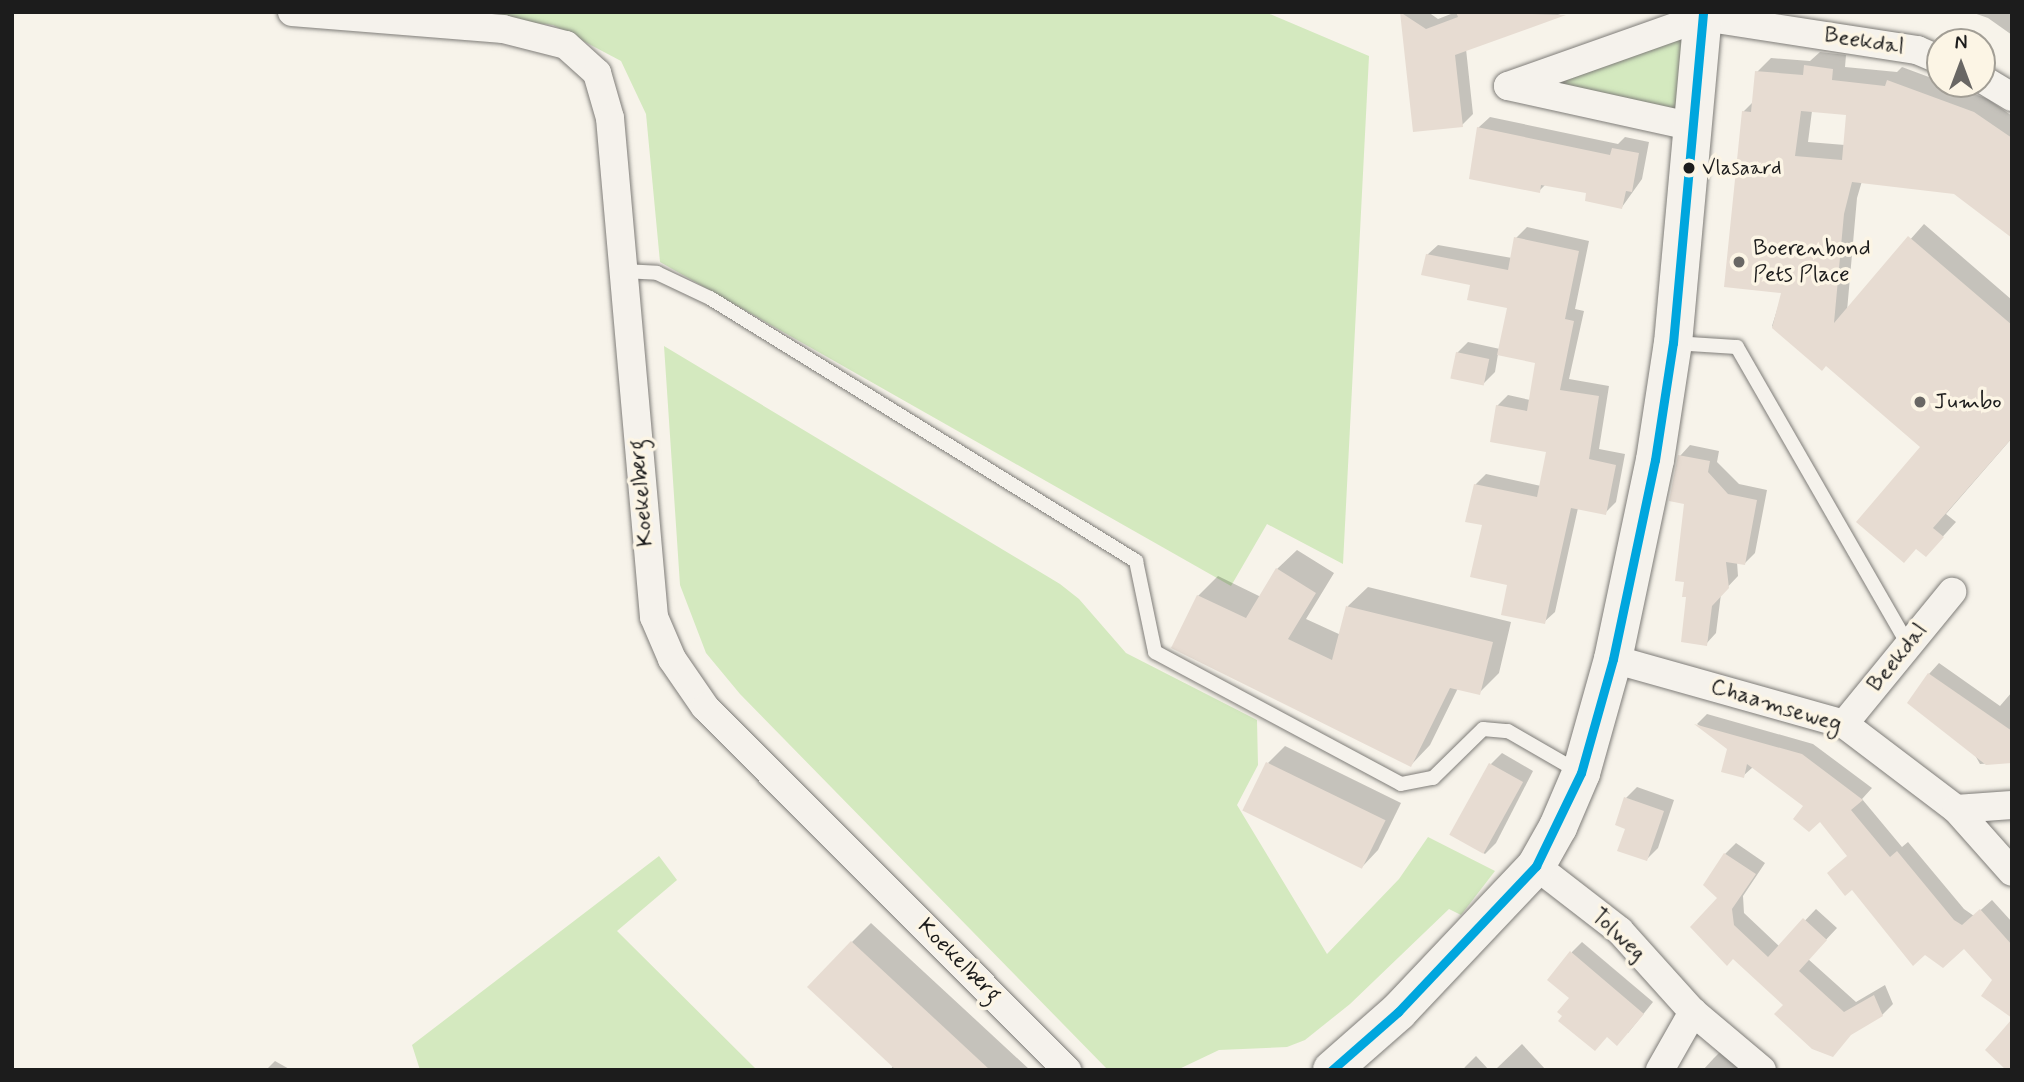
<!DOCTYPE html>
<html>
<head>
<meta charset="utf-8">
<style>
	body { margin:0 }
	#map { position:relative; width:2024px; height:1082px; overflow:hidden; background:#f7f3ea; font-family:Mynerve,sans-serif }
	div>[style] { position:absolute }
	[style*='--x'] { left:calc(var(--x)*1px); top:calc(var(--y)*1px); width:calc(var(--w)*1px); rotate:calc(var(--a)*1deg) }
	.green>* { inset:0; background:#d4e9bf }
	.shadow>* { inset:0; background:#0003 }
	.building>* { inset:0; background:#e7dcd2; transform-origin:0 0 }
	.roads { filter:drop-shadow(0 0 2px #7f7d79) drop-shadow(0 0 2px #7f7d79) }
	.lane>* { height:14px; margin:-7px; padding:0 7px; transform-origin:7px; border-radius:7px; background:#f5f2ec }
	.street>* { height:28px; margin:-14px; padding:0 14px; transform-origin:14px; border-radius:14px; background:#f5f2ec }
	.secondary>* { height:38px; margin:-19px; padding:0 19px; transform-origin:19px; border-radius:19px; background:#f5f2ec }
	.bus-1>* { height:9px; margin:-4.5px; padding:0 4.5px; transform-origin:4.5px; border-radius:4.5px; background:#00a6de }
	.dots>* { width:19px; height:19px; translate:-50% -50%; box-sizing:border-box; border:4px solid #fcf5e5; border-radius:50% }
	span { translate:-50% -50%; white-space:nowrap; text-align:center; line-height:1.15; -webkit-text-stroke:7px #fcf5e5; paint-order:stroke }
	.bus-label { font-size:21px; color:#1c1c1c }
	.left { translate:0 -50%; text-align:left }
	.street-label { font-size:23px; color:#1c1c1c }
	.poi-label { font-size:23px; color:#1c1c1c }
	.frame { position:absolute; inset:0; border:14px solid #1c1c1c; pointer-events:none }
	.north { position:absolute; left:1926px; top:28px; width:70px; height:70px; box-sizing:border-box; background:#fcf5e5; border:2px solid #a29e95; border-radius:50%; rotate:0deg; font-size:19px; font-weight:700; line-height:28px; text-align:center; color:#1c1c1c }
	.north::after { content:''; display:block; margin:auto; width:24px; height:32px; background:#696764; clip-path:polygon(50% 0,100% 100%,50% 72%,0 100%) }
</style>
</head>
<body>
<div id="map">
	<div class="green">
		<div style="clip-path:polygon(433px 12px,1265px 12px,1369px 56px,1343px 564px,1267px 524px,1231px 586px,660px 262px,646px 114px,621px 61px,553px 25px)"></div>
		<div style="clip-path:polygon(1693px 30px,1684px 112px,1542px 84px)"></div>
		<div style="clip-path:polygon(664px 346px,1060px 584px,1079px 599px,1126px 653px,1257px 720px,1258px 765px,1237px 805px,1327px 954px,1399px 879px,1428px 837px,1495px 871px,1461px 915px,1449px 909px,1350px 1004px,1305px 1040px,1287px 1047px,1219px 1050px,1177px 1070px,1108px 1070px,740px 694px,706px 653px,680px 585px)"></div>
		<div style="clip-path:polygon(659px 856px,677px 880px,617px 931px,757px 1070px,420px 1070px,412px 1045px)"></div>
	</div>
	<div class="shadow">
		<div style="clip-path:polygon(1402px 12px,1428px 12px,1438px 19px,1456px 12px,1566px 12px,1466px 49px,1473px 114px,1462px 125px,1415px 130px)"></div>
		<div style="clip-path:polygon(1971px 12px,2012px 12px,2012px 35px,1988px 18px)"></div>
		<div style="clip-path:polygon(evenodd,1820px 52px,1846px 55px,1845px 67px,1897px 72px,1902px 67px,1988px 99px,2012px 116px,2012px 237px,1955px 192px,1862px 181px,1857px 198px,1847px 311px,1924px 224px,2012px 300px,2012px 438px,1946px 514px,1956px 522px,1926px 555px,1923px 447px,1826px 364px,1822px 368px,1772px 326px,1783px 291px,1743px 112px,1754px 101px,1757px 72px,1771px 58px,1810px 61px,1820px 52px,1812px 111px,1848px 114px,1845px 145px,1808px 142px,1812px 111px)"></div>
		<div style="clip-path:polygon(1490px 117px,1618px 144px,1625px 137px,1649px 142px,1642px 179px,1622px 207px,1588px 192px,1546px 184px,1539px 191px,1478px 128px)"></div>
		<div style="clip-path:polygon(1527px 227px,1589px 241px,1575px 309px,1584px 311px,1569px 379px,1609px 386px,1599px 449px,1625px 454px,1616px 502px,1605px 513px,1578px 508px,1555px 612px,1544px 622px,1509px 584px,1484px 524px,1475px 485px,1486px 474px,1541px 486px,1548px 451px,1497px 406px,1508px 395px,1530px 400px,1537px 362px,1498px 354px,1495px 372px,1484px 383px,1457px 353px,1468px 342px,1500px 349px,1509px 306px,1427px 255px,1438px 245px,1512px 258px,1516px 238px)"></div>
		<div style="clip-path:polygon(1690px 445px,1719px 451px,1717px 462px,1739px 484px,1767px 490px,1755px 553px,1745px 563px,1737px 562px,1738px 576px,1721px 594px,1716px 633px,1706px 644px,1688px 596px,1686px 502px,1680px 456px)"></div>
		<div style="clip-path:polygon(1297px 550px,1334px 573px,1306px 619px,1341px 635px,1348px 606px,1368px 587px,1511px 622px,1499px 673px,1479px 693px,1458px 688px,1430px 745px,1411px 765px,1198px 596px,1218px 576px,1261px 597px,1277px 569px)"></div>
		<div style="clip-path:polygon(1939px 663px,2000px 706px,2012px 692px,2012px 762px,1980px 764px,1929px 674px)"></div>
		<div style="clip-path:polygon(1707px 714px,1813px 744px,1872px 788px,1862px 799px,1902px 847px,1908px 842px,1964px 909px,1974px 916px,1992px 900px,2012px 922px,2012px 1016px,1994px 980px,1964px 946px,1805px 806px,1753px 767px,1743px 776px,1729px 748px,1697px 724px)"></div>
		<div style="clip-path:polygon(1285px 746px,1401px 803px,1378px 850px,1362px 867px,1268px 763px)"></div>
		<div style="clip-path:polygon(1502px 753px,1533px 771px,1496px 843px,1485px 854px,1454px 835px,1491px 764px)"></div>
		<div style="clip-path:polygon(1637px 787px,1674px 800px,1658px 848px,1647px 859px,1627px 828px,1626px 798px)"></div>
		<div style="clip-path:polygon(1736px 843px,1765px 863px,1743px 896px,1744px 913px,1780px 947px,1816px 909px,1837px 928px,1808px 959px,1856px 1002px,1885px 985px,1893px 1004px,1882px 1015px,1854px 1031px,1786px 1004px,1733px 957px,1719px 898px,1725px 854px)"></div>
		<div style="clip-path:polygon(871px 923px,1030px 1070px,890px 1070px,894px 1065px,852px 942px)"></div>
		<div style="clip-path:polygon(1582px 942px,1653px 1002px,1628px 1033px,1571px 998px,1572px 952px)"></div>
		<div style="clip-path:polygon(1729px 1043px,1746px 1070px,1703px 1070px,1714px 1058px)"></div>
		<div style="clip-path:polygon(1522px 1044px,1546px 1070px,1495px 1070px)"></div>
		<div style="clip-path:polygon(1476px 1056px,1489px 1070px,1463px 1070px,1465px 1067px)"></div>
		<div style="clip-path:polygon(275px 1061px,291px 1070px,266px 1070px)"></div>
	</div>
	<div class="building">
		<div style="clip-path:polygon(1400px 12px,1426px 29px,1458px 17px,1456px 12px,1566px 15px,1455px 55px,1463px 127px,1413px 132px)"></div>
		<div style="clip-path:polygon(evenodd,1804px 65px,1833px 69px,1832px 80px,1885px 86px,1887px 80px,1974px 112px,2012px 138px,2012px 238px,1954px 194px,1852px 182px,1844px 214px,1834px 323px,1908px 236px,2012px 325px,2012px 438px,1933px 528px,1944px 537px,1926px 557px,1916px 549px,1904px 563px,1856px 522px,1920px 447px,1826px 366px,1822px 371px,1772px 328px,1781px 293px,1724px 287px,1742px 111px,1751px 112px,1755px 71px,1803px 75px,1804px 65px,1801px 111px,1846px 115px,1842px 160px,1795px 156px,1801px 111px)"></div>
		<div style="clip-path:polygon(1477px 127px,1610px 155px,1612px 148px,1639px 153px,1632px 192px,1626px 191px,1622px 209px,1585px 201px,1586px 193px,1541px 185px,1540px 193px,1469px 179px)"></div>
		<div style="clip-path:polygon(1514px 237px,1579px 251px,1565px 319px,1574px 321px,1560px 390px,1599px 396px,1589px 459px,1616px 465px,1606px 515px,1571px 508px,1545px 624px,1501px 615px,1507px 585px,1470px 577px,1482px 525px,1465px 522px,1474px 484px,1537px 497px,1546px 452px,1490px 442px,1496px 405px,1527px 411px,1535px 363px,1497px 355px,1507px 308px,1467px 300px,1470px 285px,1421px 275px,1426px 254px,1508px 270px)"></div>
		<div style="left:1456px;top:352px;width:34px;height:27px;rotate:12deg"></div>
		<div style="clip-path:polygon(1678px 455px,1710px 461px,1708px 472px,1728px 494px,1757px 500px,1745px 565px,1726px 562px,1729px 588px,1712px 606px,1707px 646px,1681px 642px,1686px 597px,1682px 597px,1684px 582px,1675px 581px,1684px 504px,1669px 501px)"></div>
		<div style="clip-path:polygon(1276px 568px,1316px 593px,1288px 639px,1332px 660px,1346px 606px,1493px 642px,1480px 695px,1450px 688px,1411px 767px,1171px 648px,1197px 595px,1246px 618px)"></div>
		<div style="clip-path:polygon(1928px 673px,2012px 731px,2012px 763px,1986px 765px,1907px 703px)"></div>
		<div style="clip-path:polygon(1694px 724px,1802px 754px,1863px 800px,1851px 810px,1890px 857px,1897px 851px,1954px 920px,1962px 925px,1980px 909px,2012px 945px,2012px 1018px,1981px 996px,1992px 980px,1964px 949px,1943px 968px,1925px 955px,1913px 966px,1852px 890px,1845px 896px,1827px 873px,1847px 856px,1820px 822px,1809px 832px,1793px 819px,1803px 806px,1747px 764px,1744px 778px,1721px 772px,1727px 749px)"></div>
		<div style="left:1266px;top:762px;width:133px;height:54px;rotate:26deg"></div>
		<div style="left:1489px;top:763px;width:39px;height:82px;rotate:29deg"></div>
		<div style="clip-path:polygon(1624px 797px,1664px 811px,1647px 861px,1617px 851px,1625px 829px,1615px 825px)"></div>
		<div style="clip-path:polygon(1724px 853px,1756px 874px,1732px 909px,1734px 925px,1768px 957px,1803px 918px,1827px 940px,1799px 971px,1844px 1012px,1874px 995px,1883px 1016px,1851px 1035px,1833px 1057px,1812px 1049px,1774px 1014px,1783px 1005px,1733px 959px,1727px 966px,1690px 927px,1717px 898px,1703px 885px)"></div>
		<div style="clip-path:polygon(851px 941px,990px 1070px,896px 1070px,807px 987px)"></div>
		<div style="clip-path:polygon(1570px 951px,1644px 1014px,1617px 1046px,1607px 1037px,1595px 1051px,1558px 1021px,1562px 1016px,1557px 1012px,1569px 998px,1547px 980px)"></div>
		<div style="clip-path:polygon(2012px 1019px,2012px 1070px,2006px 1070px,1985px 1050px)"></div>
	</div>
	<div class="roads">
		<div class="lane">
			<div style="--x:623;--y:271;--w:34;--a:3"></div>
			<div style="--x:657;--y:273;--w:59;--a:25.3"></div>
			<div style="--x:710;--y:298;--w:501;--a:31.69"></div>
			<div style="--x:1136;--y:561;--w:93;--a:78.2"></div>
			<div style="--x:1155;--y:652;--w:279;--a:28.2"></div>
			<div style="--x:1401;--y:784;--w:33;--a:-11"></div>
			<div style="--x:1433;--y:778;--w:70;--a:-44.4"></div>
			<div style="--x:1483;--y:729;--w:25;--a:5"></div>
			<div style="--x:1508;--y:731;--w:82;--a:30"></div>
			<div style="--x:1673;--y:343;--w:64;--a:3.6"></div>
			<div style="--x:1737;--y:347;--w:345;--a:60.1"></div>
		</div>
		<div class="street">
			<div style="--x:292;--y:12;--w:212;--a:4.6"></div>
			<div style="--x:503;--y:29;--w:65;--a:14.3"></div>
			<div style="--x:566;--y:45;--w:42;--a:42.1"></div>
			<div style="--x:597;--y:73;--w:47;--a:73.9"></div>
			<div style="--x:610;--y:118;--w:501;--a:84.96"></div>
			<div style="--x:654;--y:617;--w:46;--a:66.8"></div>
			<div style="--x:672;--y:659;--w:58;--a:55.5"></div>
			<div style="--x:705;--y:707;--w:513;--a:45.08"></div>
			<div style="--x:1982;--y:79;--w:35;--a:31"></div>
			<div style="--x:1508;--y:86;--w:207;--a:-19.5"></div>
			<div style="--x:1703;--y:17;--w:217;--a:8.8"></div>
			<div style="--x:1917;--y:50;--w:25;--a:23"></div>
			<div style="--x:1508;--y:86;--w:190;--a:12.4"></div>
			<div style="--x:1613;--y:659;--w:240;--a:15.7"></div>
			<div style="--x:1844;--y:724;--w:141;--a:37.2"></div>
			<div style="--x:1956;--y:809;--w:84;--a:48.4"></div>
			<div style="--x:1844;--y:724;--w:171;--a:-50.7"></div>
			<div style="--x:1956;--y:809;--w:56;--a:-4.1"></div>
			<div style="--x:1536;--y:866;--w:106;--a:37.7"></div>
			<div style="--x:1620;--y:931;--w:109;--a:48"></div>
			<div style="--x:1693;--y:1012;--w:90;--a:40"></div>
			<div style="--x:1660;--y:1070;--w:67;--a:-60.4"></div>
		</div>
		<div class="secondary">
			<div style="--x:1332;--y:1070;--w:88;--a:-41.3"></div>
			<div style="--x:1398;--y:1012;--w:201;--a:-46.6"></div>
			<div style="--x:1536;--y:866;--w:45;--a:-60.6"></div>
			<div style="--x:1558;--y:827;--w:59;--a:-66.9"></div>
			<div style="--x:1581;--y:773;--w:118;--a:-74.3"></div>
			<div style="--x:1613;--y:659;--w:203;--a:-78.1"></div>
			<div style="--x:1655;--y:460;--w:118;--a:-81.3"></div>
			<div style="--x:1673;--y:343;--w:332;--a:-84.8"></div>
		</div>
	</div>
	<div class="bus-1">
		<div style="--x:1332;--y:1070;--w:88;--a:-41.3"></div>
		<div style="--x:1398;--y:1012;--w:201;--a:-46.6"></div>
		<div style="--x:1536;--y:866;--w:103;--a:-64.2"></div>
		<div style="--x:1581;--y:773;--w:118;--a:-74.3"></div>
		<div style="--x:1613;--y:659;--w:203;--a:-78.1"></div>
		<div style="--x:1655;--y:460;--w:118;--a:-81.3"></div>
		<div style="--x:1673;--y:343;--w:332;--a:-84.8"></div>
	</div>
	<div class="dots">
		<div style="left:1689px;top:168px;background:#1c1c1c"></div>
		<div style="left:1739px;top:262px;background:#696764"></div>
		<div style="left:1920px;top:402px;background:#696764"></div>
	</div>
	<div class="bus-label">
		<span class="left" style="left:1702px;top:168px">Vlasaard</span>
	</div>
	<div class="street-label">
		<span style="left:1864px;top:42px;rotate:9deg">Beekdal</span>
		<span style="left:642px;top:493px;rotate:-95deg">Koekelberg</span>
		<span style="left:1898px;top:658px;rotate:-51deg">Beekdal</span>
		<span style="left:1776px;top:706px;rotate:17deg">Chaamseweg</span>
		<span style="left:1618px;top:935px;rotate:43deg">Tolweg</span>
		<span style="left:959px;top:961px;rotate:45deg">Koekelberg</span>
	</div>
	<div class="poi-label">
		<span class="left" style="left:1753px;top:262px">Boerenbond<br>Pets Place</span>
		<span class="left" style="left:1934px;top:402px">Jumbo</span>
	</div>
	<div class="frame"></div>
	<div class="north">N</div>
</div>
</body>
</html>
